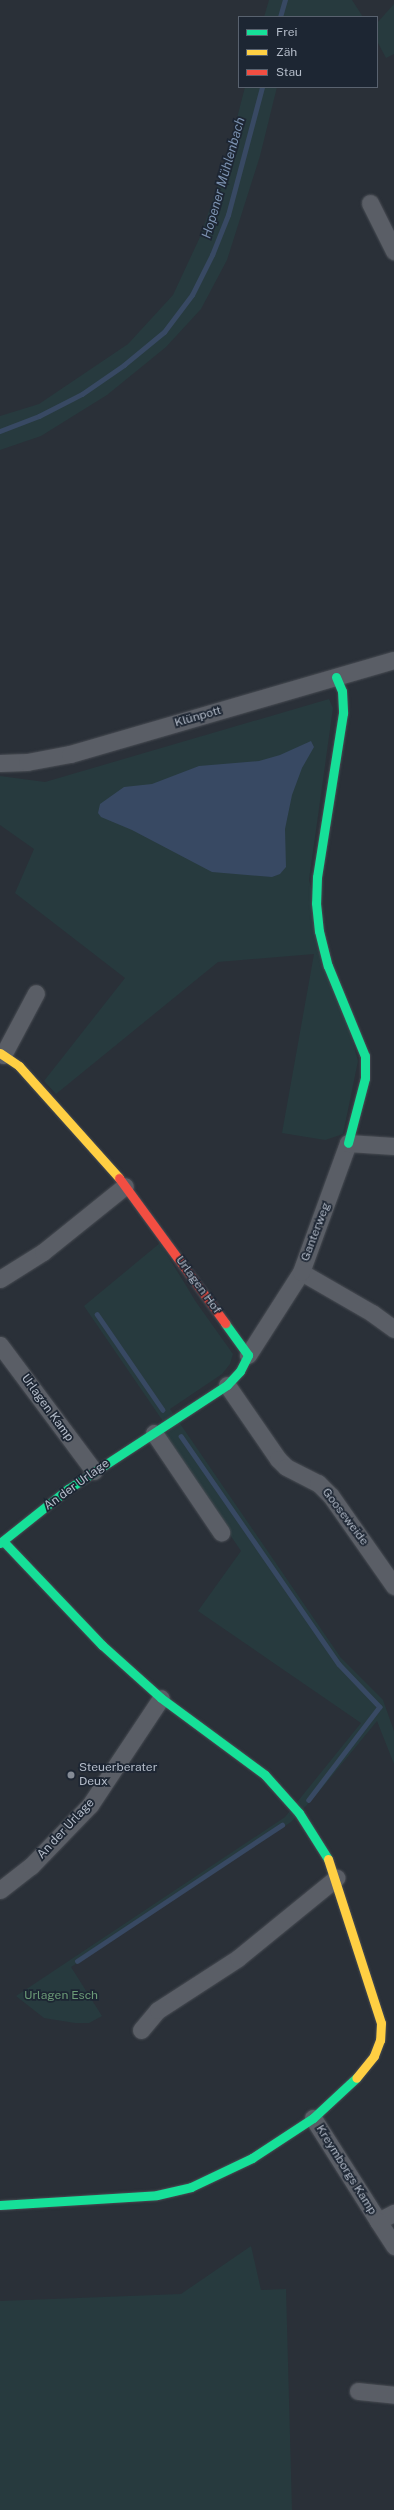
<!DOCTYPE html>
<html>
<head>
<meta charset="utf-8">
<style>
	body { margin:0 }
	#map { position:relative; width:394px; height:2510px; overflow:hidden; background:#2a3038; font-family:"Public Sans",sans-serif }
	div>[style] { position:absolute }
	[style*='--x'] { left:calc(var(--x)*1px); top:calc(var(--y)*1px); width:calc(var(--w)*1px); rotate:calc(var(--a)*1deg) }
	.green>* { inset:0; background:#273a3e }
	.water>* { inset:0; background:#384963 }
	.stream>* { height:4.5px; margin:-2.25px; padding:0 2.25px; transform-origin:2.25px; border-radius:2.25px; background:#384963 }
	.roads { filter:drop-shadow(0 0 1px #484c53) drop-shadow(0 0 1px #484c53) }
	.street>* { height:17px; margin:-8.5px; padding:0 8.5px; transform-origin:8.5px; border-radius:8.5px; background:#5a5e66 }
	.fast>* { height:9px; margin:-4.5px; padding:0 4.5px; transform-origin:4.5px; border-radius:4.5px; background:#16e098 }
	.slow>* { height:9px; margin:-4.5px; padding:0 4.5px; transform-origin:4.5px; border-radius:4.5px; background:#ffcf43 }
	.jam>* { height:9px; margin:-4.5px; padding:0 4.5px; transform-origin:4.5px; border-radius:4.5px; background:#f24e42 }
	.dots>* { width:11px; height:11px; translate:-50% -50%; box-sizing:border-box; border:2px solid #1d2633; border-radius:50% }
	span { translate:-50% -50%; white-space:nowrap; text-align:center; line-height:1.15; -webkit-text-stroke:3.5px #1d2633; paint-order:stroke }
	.street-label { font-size:12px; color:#b4bcc9 }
	.poi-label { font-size:12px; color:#b4bcc9 }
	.left { translate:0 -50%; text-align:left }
	.park-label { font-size:12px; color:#6b9a76 }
	.water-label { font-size:13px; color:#7c92b1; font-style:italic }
	.legend { position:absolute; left:238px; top:16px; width:140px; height:72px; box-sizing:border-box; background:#1d2633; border:1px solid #59626f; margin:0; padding:5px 7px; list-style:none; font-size:12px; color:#b4bcc9 }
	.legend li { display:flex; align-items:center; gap:8px; height:20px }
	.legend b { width:20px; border:1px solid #59626f }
</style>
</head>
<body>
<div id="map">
	<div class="green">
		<div style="clip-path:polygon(269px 0,352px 0,363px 17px,264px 17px)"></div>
		<div style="clip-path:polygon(394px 4px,394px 54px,386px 58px,377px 41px,377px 23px)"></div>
		<div style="clip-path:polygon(245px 87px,277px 87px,260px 156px,227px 260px,201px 309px,166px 347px,107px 395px,41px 436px,0 450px,0 416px,39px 404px,128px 344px,173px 295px,200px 237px,225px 165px)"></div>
		<div style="clip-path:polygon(329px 699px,333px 708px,309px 880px,358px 1061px,343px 1134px,325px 1140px,282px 1133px,314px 954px,218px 962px,56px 1094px,44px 1081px,125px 978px,15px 893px,34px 849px,0 825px,0 776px,45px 782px)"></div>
		<div style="clip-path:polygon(160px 1243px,196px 1302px,233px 1354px,230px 1364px,222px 1374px,170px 1409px,341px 1658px,383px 1700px,394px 1731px,394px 1764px,377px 1721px,317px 1794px,291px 1822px,71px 1967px,102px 2016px,89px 2023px,75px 2023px,44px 2018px,16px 1996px,285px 1817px,361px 1723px,198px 1611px,241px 1551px,163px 1436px,169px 1430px,84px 1306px)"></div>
		<div style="clip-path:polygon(251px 2246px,261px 2290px,286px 2289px,292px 2510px,0 2510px,0 2301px,181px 2294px)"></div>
	</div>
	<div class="water">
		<div style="clip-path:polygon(311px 741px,314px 747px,302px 768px,292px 795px,285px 829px,286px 867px,280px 874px,272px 877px,212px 872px,132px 830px,101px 817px,98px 813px,100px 804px,124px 787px,152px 784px,199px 766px,259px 761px,280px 755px)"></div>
	</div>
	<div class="stream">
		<div style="--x:280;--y:17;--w:18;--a:-74"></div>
		<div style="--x:0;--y:431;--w:42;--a:-21"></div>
		<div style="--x:39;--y:416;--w:48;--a:-27.1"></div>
		<div style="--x:82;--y:394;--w:51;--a:-34.6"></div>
		<div style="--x:124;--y:365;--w:52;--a:-39.5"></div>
		<div style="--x:164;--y:332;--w:46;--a:-52.9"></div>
		<div style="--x:192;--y:295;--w:45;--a:-63.4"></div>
		<div style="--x:212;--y:255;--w:43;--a:-68.2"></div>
		<div style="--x:228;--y:215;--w:132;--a:-75.1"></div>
		<div style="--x:97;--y:1314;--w:116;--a:55.5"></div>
		<div style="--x:181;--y:1436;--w:277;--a:55.3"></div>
		<div style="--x:339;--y:1664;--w:59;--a:46.4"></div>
		<div style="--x:380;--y:1707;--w:117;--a:127.4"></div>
		<div style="--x:77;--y:1961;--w:246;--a:-33.6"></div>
	</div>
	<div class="roads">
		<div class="street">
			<div style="--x:370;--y:203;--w:54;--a:63.4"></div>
			<div style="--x:0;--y:763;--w:27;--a:-2"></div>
			<div style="--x:27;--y:762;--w:44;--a:-10.5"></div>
			<div style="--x:70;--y:754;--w:337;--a:-16.2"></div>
			<div style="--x:3;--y:1055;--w:70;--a:-62"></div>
			<div style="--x:301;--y:1272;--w:82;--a:30"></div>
			<div style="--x:372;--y:1313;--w:27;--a:36"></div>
			<div style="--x:0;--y:1279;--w:51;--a:-32.1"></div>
			<div style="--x:43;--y:1252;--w:105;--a:-38.8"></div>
			<div style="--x:0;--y:1345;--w:157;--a:53.3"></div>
			<div style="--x:248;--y:1355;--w:98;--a:-57.4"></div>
			<div style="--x:301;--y:1272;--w:137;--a:-70"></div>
			<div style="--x:348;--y:1143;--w:46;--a:3.7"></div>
			<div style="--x:227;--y:1385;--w:90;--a:55.4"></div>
			<div style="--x:278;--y:1459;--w:11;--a:45"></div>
			<div style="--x:286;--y:1467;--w:36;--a:27"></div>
			<div style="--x:318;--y:1483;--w:18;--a:45"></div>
			<div style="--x:331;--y:1496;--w:110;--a:55"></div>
			<div style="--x:154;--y:1433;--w:120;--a:55.9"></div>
			<div style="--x:0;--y:1890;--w:39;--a:-38"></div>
			<div style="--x:31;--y:1866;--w:85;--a:-46"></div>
			<div style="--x:90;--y:1805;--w:128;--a:-56.4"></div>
			<div style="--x:141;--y:2030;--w:26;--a:-50"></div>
			<div style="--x:158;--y:2010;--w:95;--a:-33"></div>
			<div style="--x:238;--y:1958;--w:127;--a:-39.2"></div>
			<div style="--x:313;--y:2118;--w:122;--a:57.7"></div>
			<div style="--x:378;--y:2221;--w:18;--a:-27"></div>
			<div style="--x:378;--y:2221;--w:30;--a:57"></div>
			<div style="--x:358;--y:2391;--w:36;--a:6"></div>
		</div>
		<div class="fast">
			<div style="--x:336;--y:677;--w:15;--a:67"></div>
			<div style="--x:342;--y:691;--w:22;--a:87"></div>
			<div style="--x:343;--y:713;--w:166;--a:99"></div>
			<div style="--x:317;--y:877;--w:26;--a:92"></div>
			<div style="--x:316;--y:903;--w:28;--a:84"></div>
			<div style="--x:319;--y:931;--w:36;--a:76"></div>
			<div style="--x:328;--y:966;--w:97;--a:67.7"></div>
			<div style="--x:365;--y:1056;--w:22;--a:90"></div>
			<div style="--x:365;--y:1078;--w:67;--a:104.7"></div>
			<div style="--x:3;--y:1541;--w:144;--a:46.4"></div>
			<div style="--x:102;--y:1645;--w:79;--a:41.9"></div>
			<div style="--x:161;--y:1698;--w:129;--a:36.5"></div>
			<div style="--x:265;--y:1775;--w:51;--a:48.2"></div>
			<div style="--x:299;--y:1813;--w:54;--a:57.8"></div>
			<div style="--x:0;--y:1543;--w:87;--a:-38.5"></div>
			<div style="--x:68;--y:1489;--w:190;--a:-33.2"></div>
			<div style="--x:227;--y:1385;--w:19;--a:-47"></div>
			<div style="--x:240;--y:1371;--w:18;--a:-63"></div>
			<div style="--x:248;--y:1355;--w:39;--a:-126"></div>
			<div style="--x:0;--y:2205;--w:157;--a:-3.6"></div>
			<div style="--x:157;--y:2195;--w:35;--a:-13"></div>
			<div style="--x:191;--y:2187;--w:68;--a:-25.4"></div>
			<div style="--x:252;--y:2158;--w:73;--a:-33.3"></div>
			<div style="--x:313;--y:2118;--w:59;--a:-42.9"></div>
		</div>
		<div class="slow">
			<div style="--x:0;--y:1053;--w:23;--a:34"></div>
			<div style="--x:19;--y:1066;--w:150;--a:48.2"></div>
			<div style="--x:328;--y:1859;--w:172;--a:72.1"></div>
			<div style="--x:381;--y:2023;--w:17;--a:93"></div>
			<div style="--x:380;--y:2040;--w:17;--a:111"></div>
			<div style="--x:374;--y:2056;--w:28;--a:129"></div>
		</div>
		<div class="jam">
			<div style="--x:119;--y:1178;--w:180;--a:53.8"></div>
		</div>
	</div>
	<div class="dots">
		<div style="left:71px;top:1775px;background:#848b96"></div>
	</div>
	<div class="street-label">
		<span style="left:198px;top:717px;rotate:-16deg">Klünpott</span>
		<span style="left:316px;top:1232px;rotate:-69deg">Ganterweg</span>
		<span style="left:198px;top:1285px;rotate:54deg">Urlagen Hof</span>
		<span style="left:47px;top:1408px;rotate:54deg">Urlagen Kamp</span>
		<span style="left:77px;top:1485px;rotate:-36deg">An der Urlage</span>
		<span style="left:345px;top:1517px;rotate:53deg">Gooseweide</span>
		<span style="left:66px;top:1829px;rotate:-47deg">An der Urlage</span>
		<span style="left:346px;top:2170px;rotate:58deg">Kreymborgs Kamp</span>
	</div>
	<div class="poi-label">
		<span class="left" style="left:79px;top:1775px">Steuerberater<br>Deux</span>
	</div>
	<div class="park-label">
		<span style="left:61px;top:1996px">Urlagen Esch</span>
	</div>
	<div class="water-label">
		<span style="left:224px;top:178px;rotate:-74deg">Hopener Mühlenbach</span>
	</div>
	<ul class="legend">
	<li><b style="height:5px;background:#16e098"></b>Frei</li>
	<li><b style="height:5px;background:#ffcf43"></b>Zäh</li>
	<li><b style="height:5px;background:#f24e42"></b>Stau</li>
	</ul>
</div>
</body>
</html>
